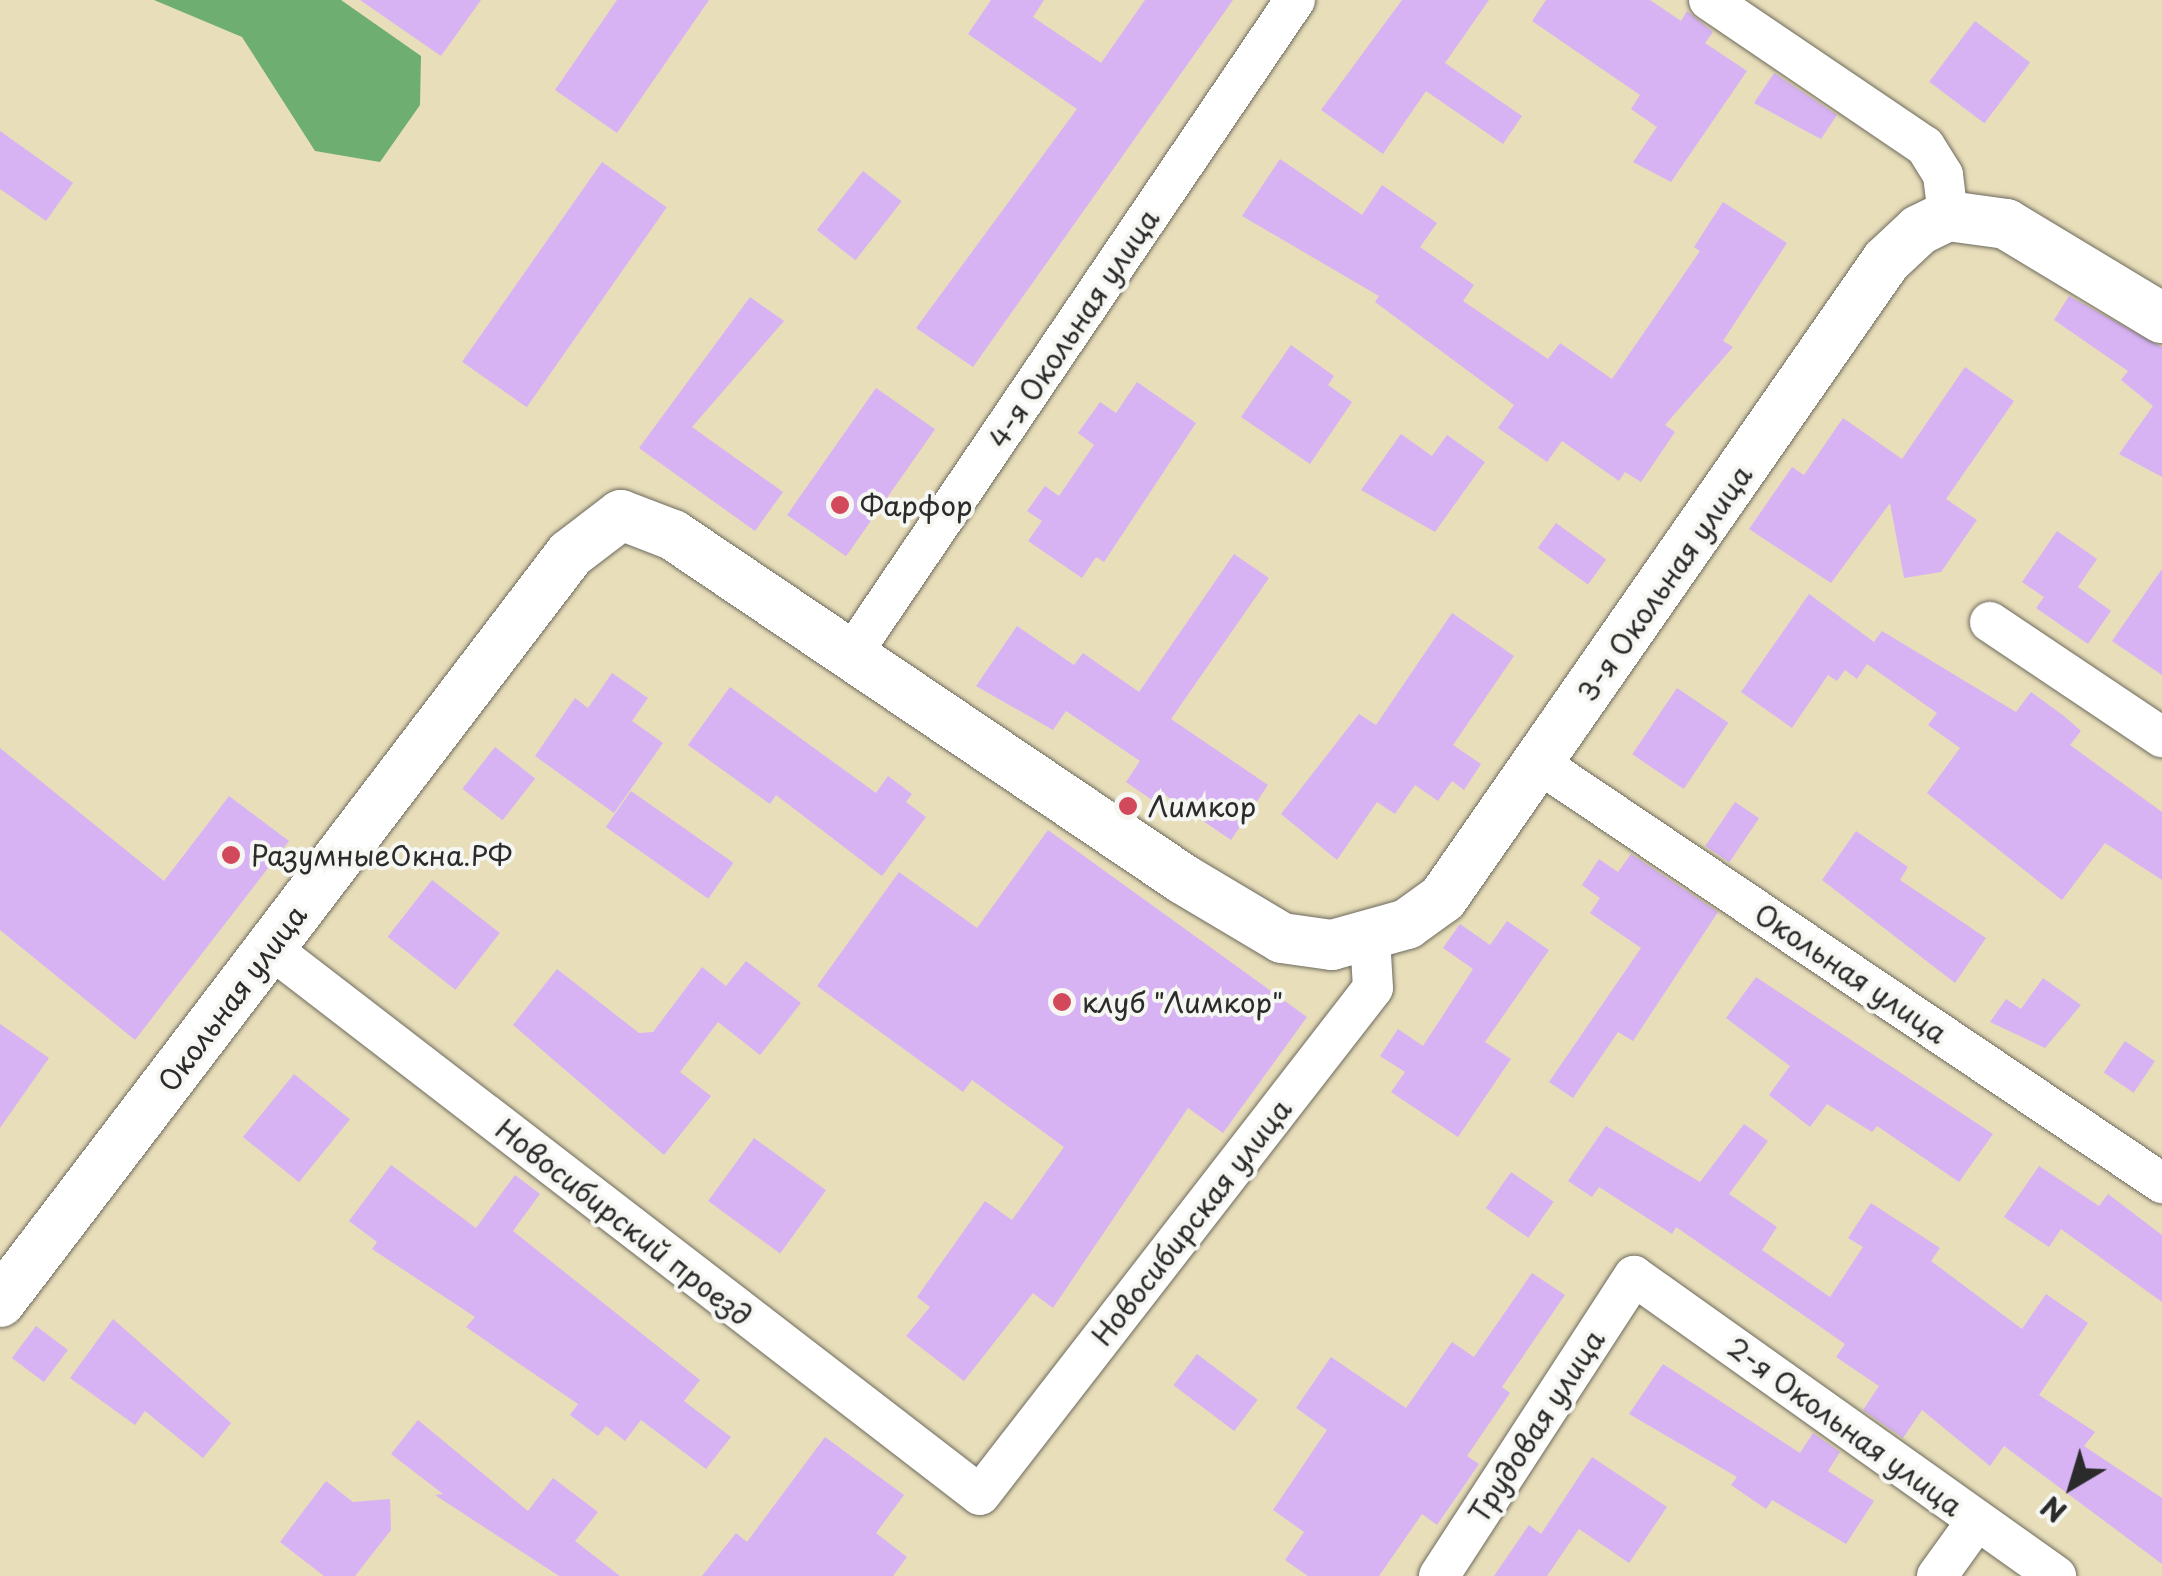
<!DOCTYPE html>
<html>
<head>
<meta charset="utf-8">
<style>
	body { margin:0 }
	#map { position:relative; width:2162px; height:1576px; overflow:hidden; background:#e8deba; font-family:"Playpen Sans",sans-serif }
	div>[style] { position:absolute }
	[style*='--x'] { left:calc(var(--x)*1px); top:calc(var(--y)*1px); width:calc(var(--w)*1px); rotate:calc(var(--a)*1deg) }
	.forest>* { inset:0; background:#6eae71 }
	.building>* { inset:0; background:#d7b3f4; transform-origin:0 0 }
	.roads { filter:drop-shadow(0 0 2px #6d6a5d) drop-shadow(0 0 2px #6d6a5d) }
	.minor>* { height:40px; margin:-20px; padding:0 20px; transform-origin:20px; border-radius:20px; background:#fff }
	.tertiary>* { height:50px; margin:-25px; padding:0 25px; transform-origin:25px; border-radius:25px; background:#fff }
	.dots>* { width:28px; height:28px; translate:-50% -50%; box-sizing:border-box; border:5px solid #f6f6f2; border-radius:50% }
	span { translate:-50% -50%; white-space:nowrap; text-align:center; line-height:1.15; -webkit-text-stroke:8px #f6f6f2; paint-order:stroke }
	.street-label { font-size:28px; color:#2b2b2b }
	.poi-label { font-size:28px; color:#2b2b2b }
	.left { translate:0 -50%; text-align:left }
	.north { position:absolute; left:2022px; top:1436px; width:100px; height:100px; -webkit-text-stroke:8px #f6f6f2; paint-order:stroke; rotate:218deg; font-size:28px; font-weight:700; line-height:40px; text-align:center; color:#2b2b2b }
	.north::after { content:''; display:block; margin:auto; width:35px; height:45px; background:#2b2b2b; clip-path:polygon(50% 0,100% 100%,50% 72%,0 100%) }
</style>
</head>
<body>
<div id="map">
	<div class="forest">
		<div style="clip-path:polygon(154px 0,341px 0,421px 56px,420px 105px,380px 162px,315px 151px,242px 37px)"></div>
	</div>
	<div class="building">
		<div style="clip-path:polygon(360px 0,481px 0,441px 56px)"></div>
		<div style="clip-path:polygon(617px 0,709px 0,617px 133px,555px 90px)"></div>
		<div style="clip-path:polygon(991px 0,1044px 0,1033px 17px,1101px 63px,1145px 0,1233px 0,973px 367px,916px 328px,1077px 109px,968px 34px)"></div>
		<div style="clip-path:polygon(1402px 0,1489px 0,1445px 63px,1522px 116px,1503px 144px,1426px 91px,1383px 154px,1321px 110px)"></div>
		<div style="clip-path:polygon(1546px 0,1650px 0,1681px 21px,1687px 11px,1713px 32px,1705px 43px,1747px 71px,1671px 182px,1633px 162px,1657px 127px,1631px 109px,1640px 95px,1532px 21px)"></div>
		<div style="left:1975px;top:21px;width:69px;height:76px;rotate:37deg"></div>
		<div style="clip-path:polygon(1774px 73px,1837px 115px,1821px 139px,1754px 103px)"></div>
		<div style="clip-path:polygon(0 131px,73px 183px,46px 221px,0 189px)"></div>
		<div style="clip-path:polygon(1280px 159px,1362px 215px,1382px 185px,1437px 223px,1420px 247px,1474px 285px,1463px 301px,1548px 359px,1560px 343px,1612px 379px,1700px 251px,1694px 247px,1723px 202px,1787px 243px,1723px 341px,1733px 347px,1665px 425px,1675px 432px,1641px 482px,1625px 472px,1619px 481px,1562px 441px,1547px 462px,1498px 428px,1514px 405px,1375px 302px,1379px 296px,1242px 216px)"></div>
		<div style="left:602px;top:162px;width:79px;height:244px;rotate:35deg"></div>
		<div style="left:863px;top:171px;width:49px;height:75px;rotate:38deg"></div>
		<div style="clip-path:polygon(2069px 296px,2162px 347px,2162px 477px,2119px 454px,2153px 406px,2121px 380px,2128px 371px,2054px 320px)"></div>
		<div style="clip-path:polygon(750px 297px,784px 321px,692px 427px,783px 492px,755px 531px,639px 448px)"></div>
		<div style="clip-path:polygon(1291px 345px,1334px 376px,1328px 385px,1352px 402px,1310px 464px,1241px 417px)"></div>
		<div style="clip-path:polygon(1965px 367px,2014px 401px,1946px 499px,1977px 520px,1941px 572px,1904px 578px,1890px 503px,1831px 583px,1749px 529px,1792px 467px,1804px 475px,1843px 418px,1902px 459px)"></div>
		<div style="clip-path:polygon(1137px 382px,1196px 423px,1104px 562px,1096px 557px,1082px 578px,1028px 541px,1042px 521px,1027px 511px,1045px 486px,1059px 496px,1094px 445px,1078px 433px,1100px 402px,1116px 413px)"></div>
		<div style="left:876px;top:388px;width:72px;height:155px;rotate:35deg"></div>
		<div style="clip-path:polygon(1401px 434px,1432px 456px,1447px 435px,1485px 462px,1435px 532px,1361px 490px)"></div>
		<div style="left:1556px;top:523px;width:62px;height:31px;rotate:36deg"></div>
		<div style="clip-path:polygon(2057px 531px,2097px 559px,2078px 587px,2111px 611px,2088px 644px,2036px 608px,2044px 597px,2022px 582px)"></div>
		<div style="clip-path:polygon(1234px 554px,1269px 578px,1171px 719px,1268px 785px,1231px 840px,1158px 790px,1152px 800px,1126px 782px,1140px 761px,1066px 711px,1053px 730px,976px 686px,1017px 626px,1074px 665px,1083px 653px,1139px 692px)"></div>
		<div style="clip-path:polygon(2162px 569px,2162px 675px,2112px 641px)"></div>
		<div style="clip-path:polygon(1809px 594px,1874px 642px,1882px 631px,2016px 712px,2031px 692px,2064px 716px,2081px 731px,2070px 745px,2162px 812px,2162px 880px,2105px 843px,2062px 900px,1927px 793px,1960px 748px,1928px 725px,1937px 713px,1867px 664px,1857px 679px,1845px 670px,1837px 681px,1828px 675px,1792px 728px,1741px 692px)"></div>
		<div style="clip-path:polygon(1452px 613px,1514px 656px,1453px 745px,1481px 764px,1464px 790px,1452px 781px,1438px 801px,1415px 785px,1395px 814px,1377px 802px,1337px 860px,1281px 814px,1359px 714px,1376px 725px)"></div>
		<div style="clip-path:polygon(612px 673px,648px 698px,632px 721px,663px 743px,614px 813px,535px 756px,575px 698px,588px 708px)"></div>
		<div style="clip-path:polygon(730px 687px,876px 793px,888px 776px,912px 794px,906px 802px,926px 817px,882px 876px,776px 795px,770px 804px,688px 745px)"></div>
		<div style="left:1677px;top:688px;width:62px;height:80px;rotate:34deg"></div>
		<div style="left:495px;top:747px;width:51px;height:53px;rotate:38deg"></div>
		<div style="clip-path:polygon(0 748px,164px 881px,229px 796px,289px 841px,135px 1040px,0 930px)"></div>
		<div style="left:631px;top:791px;width:125px;height:44px;rotate:35deg"></div>
		<div style="left:1735px;top:802px;width:29px;height:53px;rotate:34deg"></div>
		<div style="clip-path:polygon(1048px 830px,1307px 1017px,1223px 1133px,1188px 1108px,1053px 1308px,1033px 1293px,964px 1381px,906px 1336px,930px 1307px,917px 1297px,985px 1201px,1012px 1220px,1064px 1147px,972px 1080px,963px 1092px,817px 986px,899px 872px,977px 928px)"></div>
		<div style="clip-path:polygon(1856px 831px,1908px 867px,1900px 880px,1986px 938px,1955px 983px,1822px 880px)"></div>
		<div style="clip-path:polygon(1631px 854px,1718px 912px,1633px 1041px,1618px 1032px,1573px 1098px,1549px 1082px,1641px 948px,1590px 913px,1600px 898px,1582px 885px,1599px 859px,1618px 872px)"></div>
		<div style="left:432px;top:880px;width:86px;height:72px;rotate:38deg"></div>
		<div style="clip-path:polygon(1507px 921px,1549px 950px,1485px 1042px,1511px 1059px,1458px 1137px,1391px 1092px,1405px 1072px,1380px 1056px,1398px 1029px,1423px 1046px,1473px 969px,1443px 948px,1460px 924px,1490px 945px)"></div>
		<div style="clip-path:polygon(746px 961px,801px 1003px,760px 1055px,718px 1022px,680px 1072px,711px 1096px,664px 1155px,513px 1025px,557px 969px,639px 1033px,653px 1032px,702px 967px,726px 986px)"></div>
		<div style="clip-path:polygon(1756px 977px,1993px 1134px,1959px 1182px,1877px 1126px,1872px 1132px,1827px 1104px,1810px 1127px,1769px 1095px,1790px 1066px,1726px 1018px)"></div>
		<div style="clip-path:polygon(2043px 978px,2081px 1005px,2045px 1048px,1990px 1022px,2006px 999px,2021px 1009px)"></div>
		<div style="clip-path:polygon(0 1024px,49px 1058px,0 1128px)"></div>
		<div style="left:2125px;top:1041px;width:36px;height:38px;rotate:34deg"></div>
		<div style="left:294px;top:1074px;width:72px;height:81px;rotate:39deg"></div>
		<div style="clip-path:polygon(1744px 1124px,1768px 1141px,1729px 1194px,1777px 1227px,1762px 1250px,1830px 1297px,1863px 1247px,1848px 1238px,1871px 1203px,1940px 1248px,1931px 1261px,2022px 1329px,2046px 1294px,2088px 1323px,2039px 1395px,2095px 1432px,2084px 1446px,2162px 1498px,2162px 1564px,2004px 1446px,1990px 1466px,1922px 1410px,1903px 1438px,1863px 1410px,1879px 1386px,1836px 1357px,1845px 1344px,1676px 1227px,1672px 1234px,1599px 1187px,1592px 1197px,1568px 1181px,1606px 1126px,1700px 1182px)"></div>
		<div style="left:754px;top:1138px;width:89px;height:78px;rotate:36deg"></div>
		<div style="clip-path:polygon(391px 1165px,476px 1228px,515px 1175px,540px 1194px,513px 1231px,700px 1380px,684px 1401px,731px 1437px,706px 1469px,641px 1420px,625px 1441px,606px 1426px,598px 1436px,570px 1415px,578px 1404px,466px 1327px,475px 1317px,372px 1249px,377px 1242px,349px 1221px)"></div>
		<div style="clip-path:polygon(2039px 1166px,2099px 1206px,2108px 1194px,2162px 1235px,2162px 1302px,2061px 1229px,2049px 1247px,2004px 1217px)"></div>
		<div style="left:1511px;top:1172px;width:52px;height:44px;rotate:35deg"></div>
		<div style="clip-path:polygon(1532px 1273px,1565px 1295px,1502px 1387px,1510px 1393px,1467px 1456px,1479px 1464px,1437px 1525px,1422px 1514px,1379px 1576px,1308px 1576px,1285px 1560px,1304px 1532px,1273px 1510px,1327px 1430px,1296px 1408px,1331px 1357px,1406px 1408px,1452px 1342px,1474px 1357px)"></div>
		<div style="clip-path:polygon(113px 1319px,231px 1423px,203px 1458px,145px 1411px,135px 1425px,70px 1378px)"></div>
		<div style="left:36px;top:1326px;width:40px;height:40px;rotate:37deg"></div>
		<div style="left:1197px;top:1354px;width:76px;height:39px;rotate:37deg"></div>
		<div style="clip-path:polygon(1663px 1364px,1800px 1453px,1813px 1433px,1840px 1452px,1828px 1471px,1874px 1501px,1846px 1544px,1772px 1500px,1766px 1509px,1731px 1485px,1737px 1477px,1629px 1414px)"></div>
		<div style="clip-path:polygon(418px 1420px,528px 1511px,553px 1478px,598px 1512px,575px 1541px,620px 1576px,559px 1576px,435px 1495px,443px 1494px,391px 1454px)"></div>
		<div style="clip-path:polygon(825px 1437px,904px 1495px,876px 1533px,907px 1557px,893px 1576px,702px 1576px,736px 1533px,747px 1542px)"></div>
		<div style="clip-path:polygon(1592px 1457px,1667px 1507px,1629px 1563px,1579px 1529px,1547px 1576px,1494px 1576px,1529px 1525px,1541px 1534px)"></div>
		<div style="clip-path:polygon(326px 1481px,353px 1502px,390px 1499px,391px 1530px,355px 1576px,324px 1576px,280px 1542px)"></div>
	</div>
	<div class="roads">
		<div class="minor">
			<div style="--x:1709;--y:0;--w:261;--a:34.1"></div>
			<div style="--x:1925;--y:146;--w:34;--a:58"></div>
			<div style="--x:1943;--y:175;--w:41;--a:83"></div>
			<div style="--x:1990;--y:622;--w:207;--a:33.8"></div>
			<div style="--x:851;--y:655;--w:791;--a:-55.87"></div>
			<div style="--x:1540;--y:764;--w:750;--a:33.97"></div>
			<div style="--x:270;--y:948;--w:896;--a:37.61"></div>
			<div style="--x:980;--y:1495;--w:641;--a:-52.22"></div>
			<div style="--x:1373;--y:988;--w:50;--a:-93.4"></div>
			<div style="--x:1439;--y:1576;--w:358;--a:-57"></div>
			<div style="--x:1634;--y:1276;--w:518;--a:35.41"></div>
			<div style="--x:1937;--y:1576;--w:67;--a:-54.2"></div>
		</div>
		<div class="tertiary">
			<div style="--x:0;--y:1302;--w:940;--a:-52.69"></div>
			<div style="--x:570;--y:554;--w:64;--a:-37.4"></div>
			<div style="--x:621;--y:515;--w:56;--a:21"></div>
			<div style="--x:673;--y:535;--w:615;--a:34"></div>
			<div style="--x:1183;--y:879;--w:115;--a:30.8"></div>
			<div style="--x:1282;--y:938;--w:50;--a:8"></div>
			<div style="--x:1332;--y:945;--w:78;--a:-15.6"></div>
			<div style="--x:1407;--y:924;--w:44;--a:-35.8"></div>
			<div style="--x:1443;--y:898;--w:776;--a:-55.18"></div>
			<div style="--x:1886;--y:261;--w:45;--a:-43.2"></div>
			<div style="--x:1919;--y:230;--w:32;--a:-26"></div>
			<div style="--x:1948;--y:216;--w:59;--a:7.9"></div>
			<div style="--x:2006;--y:224;--w:182;--a:31.1"></div>
		</div>
	</div>
	<div class="dots">
		<div style="left:840px;top:505px;background:#d1495b"></div>
		<div style="left:1128px;top:806px;background:#d1495b"></div>
		<div style="left:231px;top:855px;background:#d1495b"></div>
		<div style="left:1062px;top:1002px;background:#d1495b"></div>
	</div>
	<div class="street-label">
		<span style="left:1073px;top:328px;rotate:-56deg">4-я Окольная улица</span>
		<span style="left:1664px;top:583px;rotate:-55deg">3-я Окольная улица</span>
		<span style="left:1851px;top:973px;rotate:34deg">Окольная улица</span>
		<span style="left:232px;top:998px;rotate:-53deg">Окольная улица</span>
		<span style="left:624px;top:1222px;rotate:38deg">Новосибирский проезд</span>
		<span style="left:1191px;top:1222px;rotate:-52deg">Новосибирская улица</span>
		<span style="left:1536px;top:1426px;rotate:-57deg">Трудовая улица</span>
		<span style="left:1845px;top:1426px;rotate:36deg">2-я Окольная улица</span>
	</div>
	<div class="poi-label">
		<span class="left" style="left:860px;top:505px">Фарфор</span>
		<span class="left" style="left:1148px;top:806px">Лимкор</span>
		<span class="left" style="left:251px;top:855px">РазумныеОкна.РФ</span>
		<span class="left" style="left:1082px;top:1002px">клуб "Лимкор"</span>
	</div>
	<div class="north">N</div>
</div>
</body>
</html>
